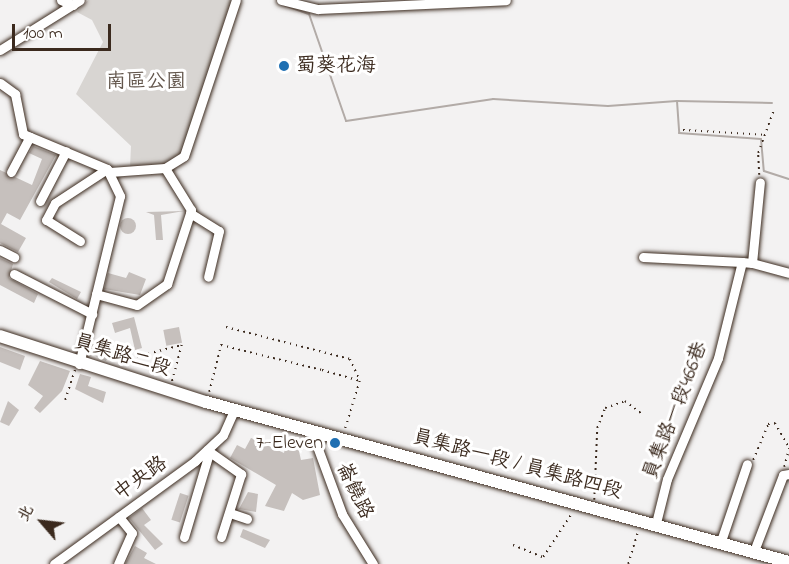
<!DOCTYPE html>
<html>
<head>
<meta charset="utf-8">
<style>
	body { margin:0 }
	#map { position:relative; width:789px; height:564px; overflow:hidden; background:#f3f2f2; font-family:"Indie Flower","LXGW WenKai TC",sans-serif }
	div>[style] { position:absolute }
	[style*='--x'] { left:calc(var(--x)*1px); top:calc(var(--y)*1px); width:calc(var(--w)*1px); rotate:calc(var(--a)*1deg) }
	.green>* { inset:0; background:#d8d5d2 }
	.stream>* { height:2px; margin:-1px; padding:0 1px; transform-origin:1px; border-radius:1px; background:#b2aba7 }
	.building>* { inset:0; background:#c6c0bd; transform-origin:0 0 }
	.round { border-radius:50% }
	.path>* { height:1.5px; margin-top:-0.75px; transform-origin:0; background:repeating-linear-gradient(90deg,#3b2a1e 0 1.5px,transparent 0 6px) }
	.roads { filter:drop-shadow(0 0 2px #3b2a1e) drop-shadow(0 0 2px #3b2a1e) }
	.minor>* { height:9px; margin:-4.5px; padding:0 4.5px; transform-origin:4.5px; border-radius:4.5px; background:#fff }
	.major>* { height:12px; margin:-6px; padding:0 6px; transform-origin:6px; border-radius:6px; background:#fff }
	.dots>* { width:16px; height:16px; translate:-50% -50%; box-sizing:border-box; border:3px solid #fff; border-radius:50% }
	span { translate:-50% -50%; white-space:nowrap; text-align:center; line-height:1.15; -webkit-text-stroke:6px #fff; paint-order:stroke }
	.poi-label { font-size:20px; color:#3b2a1e }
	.left { translate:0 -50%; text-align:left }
	.right { translate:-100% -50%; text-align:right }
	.park-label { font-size:20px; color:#62554b }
	.street-label { font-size:20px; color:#3b2a1e }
	.north { position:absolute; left:12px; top:492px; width:60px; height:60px; -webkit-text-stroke:4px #fff; paint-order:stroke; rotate:298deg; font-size:16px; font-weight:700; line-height:24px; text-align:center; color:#3b2a1e }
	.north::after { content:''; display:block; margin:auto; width:21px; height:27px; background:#3b2a1e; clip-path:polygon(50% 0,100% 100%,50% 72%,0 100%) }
	.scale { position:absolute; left:12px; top:24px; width:99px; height:27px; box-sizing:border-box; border:3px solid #3b2a1e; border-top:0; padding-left:8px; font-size:18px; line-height:21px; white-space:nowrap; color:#3b2a1e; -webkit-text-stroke:4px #fff; paint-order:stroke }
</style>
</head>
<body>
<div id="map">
	<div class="green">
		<div style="clip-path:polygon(88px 0,233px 0,181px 155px,162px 165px,130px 167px,131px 146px,76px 94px,103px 42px,92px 20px,77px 12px)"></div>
	</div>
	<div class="stream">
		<div style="--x:284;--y:5;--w:27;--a:20"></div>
		<div style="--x:309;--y:14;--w:113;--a:70.9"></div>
		<div style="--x:346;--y:121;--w:149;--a:-8.5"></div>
		<div style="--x:493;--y:99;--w:115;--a:3.5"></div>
		<div style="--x:608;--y:106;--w:69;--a:-4.1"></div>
		<div style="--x:677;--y:101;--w:32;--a:86"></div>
		<div style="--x:679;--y:133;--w:82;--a:4.2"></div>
		<div style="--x:761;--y:139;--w:32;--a:85"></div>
		<div style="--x:764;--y:171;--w:26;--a:18"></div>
		<div style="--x:677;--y:101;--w:95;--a:1.2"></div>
	</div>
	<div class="building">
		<div style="clip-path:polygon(33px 146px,56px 155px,20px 220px,7px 213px,1px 224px,26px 238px,18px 252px,0 243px,0 170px,32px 185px,42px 159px,29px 153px)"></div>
		<div style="clip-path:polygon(184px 211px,161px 215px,163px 240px,156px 240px,154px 215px,146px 212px)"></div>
		<div class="round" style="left:120px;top:218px;width:16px;height:16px"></div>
		<div style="clip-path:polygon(0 258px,13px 264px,9px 278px,38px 294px,34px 303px,0 285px)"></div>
		<div style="clip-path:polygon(129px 272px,146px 279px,140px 295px,104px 289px,108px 273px,126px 278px)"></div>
		<div style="clip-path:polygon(52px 278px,81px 292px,77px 299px,49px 282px)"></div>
		<div style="clip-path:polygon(134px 317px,142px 348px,135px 350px,130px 328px,115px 333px,112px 323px)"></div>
		<div style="left:179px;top:327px;width:16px;height:16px;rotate:79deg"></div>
		<div style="clip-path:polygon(92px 341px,112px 348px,106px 361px,89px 353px)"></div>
		<div style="clip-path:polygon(0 347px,25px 356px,20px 370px,0 362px)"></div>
		<div style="clip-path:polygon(40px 361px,70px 371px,62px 391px,40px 413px,34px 408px,43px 396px,28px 385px)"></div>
		<div style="clip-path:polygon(80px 374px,91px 377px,88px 386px,106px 392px,103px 403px,75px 389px)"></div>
		<div style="clip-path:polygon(8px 401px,19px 410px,9px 426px,0 422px)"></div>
		<div style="clip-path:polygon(251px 438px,284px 453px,285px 448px,298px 447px,301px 460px,313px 458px,320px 495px,303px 500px,292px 493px,284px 511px,265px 506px,276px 485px,230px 458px,237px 445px,245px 449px)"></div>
		<div style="clip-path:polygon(248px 492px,258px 494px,256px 512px,239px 509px)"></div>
		<div style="left:180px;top:493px;width:9px;height:28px;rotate:18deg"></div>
		<div style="clip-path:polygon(142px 508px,151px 520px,144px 525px,163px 544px,155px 550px,129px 518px)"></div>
		<div style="clip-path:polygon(243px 529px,270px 540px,265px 548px,240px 537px)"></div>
		<div style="clip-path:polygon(135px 546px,147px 553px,144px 558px,156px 564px,125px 564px)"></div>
	</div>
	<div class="path">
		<div style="--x:683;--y:130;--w:84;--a:3.4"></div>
		<div style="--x:759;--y:175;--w:22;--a:-93"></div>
		<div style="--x:758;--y:153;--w:44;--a:-69.9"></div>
		<div style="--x:226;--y:327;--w:128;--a:14.5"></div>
		<div style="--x:350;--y:359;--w:23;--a:65"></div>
		<div style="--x:119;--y:361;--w:65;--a:-14.3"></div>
		<div style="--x:182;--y:345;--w:38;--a:105"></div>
		<div style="--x:209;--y:392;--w:49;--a:-75.7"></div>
		<div style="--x:221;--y:345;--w:104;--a:13.9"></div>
		<div style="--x:322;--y:370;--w:40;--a:16"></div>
		<div style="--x:360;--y:381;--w:51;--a:107"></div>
		<div style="--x:65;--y:400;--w:33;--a:-72"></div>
		<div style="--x:753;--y:460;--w:39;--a:-67"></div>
		<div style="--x:768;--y:424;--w:7;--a:-8"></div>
		<div style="--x:775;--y:423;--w:28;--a:60"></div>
		<div style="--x:784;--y:467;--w:20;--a:-75"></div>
		<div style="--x:594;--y:500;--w:72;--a:-87.6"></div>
		<div style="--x:597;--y:428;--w:22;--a:-68"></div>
		<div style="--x:605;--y:408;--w:21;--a:-19"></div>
		<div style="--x:625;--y:401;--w:20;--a:37"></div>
		<div style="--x:513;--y:545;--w:32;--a:22"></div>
		<div style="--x:543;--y:557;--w:53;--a:-56.6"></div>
		<div style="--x:628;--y:564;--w:34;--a:-73"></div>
	</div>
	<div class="roads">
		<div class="minor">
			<div style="--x:61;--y:0;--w:13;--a:23"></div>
			<div style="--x:281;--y:0;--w:38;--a:14"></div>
			<div style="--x:318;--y:9;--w:188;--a:-2.7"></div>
			<div style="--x:0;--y:50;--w:94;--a:-32"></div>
			<div style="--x:0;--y:83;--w:19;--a:36"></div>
			<div style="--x:15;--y:94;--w:41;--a:78.7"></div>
			<div style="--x:23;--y:134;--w:91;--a:22.6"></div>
			<div style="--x:107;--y:169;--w:30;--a:64"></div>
			<div style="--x:120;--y:196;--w:173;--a:103.7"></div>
			<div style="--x:11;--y:172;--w:40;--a:-62"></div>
			<div style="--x:110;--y:172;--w:55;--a:-4.2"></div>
			<div style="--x:165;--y:168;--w:22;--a:-32"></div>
			<div style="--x:184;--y:156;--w:164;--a:-71.6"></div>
			<div style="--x:40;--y:201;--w:56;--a:-62.5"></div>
			<div style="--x:190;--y:213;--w:34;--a:32"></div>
			<div style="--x:219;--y:231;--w:47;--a:103.4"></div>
			<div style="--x:80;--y:241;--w:40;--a:-148"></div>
			<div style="--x:46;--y:220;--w:19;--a:-62"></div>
			<div style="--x:55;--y:203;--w:62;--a:-33.2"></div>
			<div style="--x:0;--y:250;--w:16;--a:27"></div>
			<div style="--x:643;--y:257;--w:99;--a:2.9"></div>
			<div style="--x:752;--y:263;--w:38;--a:15"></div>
			<div style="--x:14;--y:274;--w:88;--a:27.1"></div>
			<div style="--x:96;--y:294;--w:42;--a:15"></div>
			<div style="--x:137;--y:305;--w:37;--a:-35"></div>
			<div style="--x:167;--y:284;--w:78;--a:-72"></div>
			<div style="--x:191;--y:210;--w:49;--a:-121.8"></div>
			<div style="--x:311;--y:430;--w:90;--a:69.7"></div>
			<div style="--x:342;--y:514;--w:59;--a:58.2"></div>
			<div style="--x:207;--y:450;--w:42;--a:35.2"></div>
			<div style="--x:241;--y:474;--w:66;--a:107.6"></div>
			<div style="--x:230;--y:513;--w:18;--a:19"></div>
			<div style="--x:656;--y:523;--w:45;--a:-76"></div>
			<div style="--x:667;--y:479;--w:131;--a:-67.1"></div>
			<div style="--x:718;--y:358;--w:99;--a:-76"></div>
			<div style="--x:742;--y:262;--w:10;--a:6"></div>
			<div style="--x:752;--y:263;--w:81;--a:-84.4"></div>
			<div style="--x:184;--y:537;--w:88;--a:-73.4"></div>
			<div style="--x:721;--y:541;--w:81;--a:-71.3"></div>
			<div style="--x:754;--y:551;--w:81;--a:-69.1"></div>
			<div style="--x:783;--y:475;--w:6;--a:-9"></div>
			<div style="--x:54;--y:564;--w:175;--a:-36.1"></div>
			<div style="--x:195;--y:461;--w:38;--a:-43"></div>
			<div style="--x:223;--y:435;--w:27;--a:-66"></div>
			<div style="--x:118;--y:564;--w:34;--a:-66"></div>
			<div style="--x:132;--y:533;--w:21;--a:-129"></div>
		</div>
		<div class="major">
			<div style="--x:0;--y:336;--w:216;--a:17.8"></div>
			<div style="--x:206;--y:402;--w:605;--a:15.35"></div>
		</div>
	</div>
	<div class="dots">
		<div style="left:284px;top:66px;background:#1f6fb2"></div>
		<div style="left:335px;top:443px;background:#1f6fb2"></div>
	</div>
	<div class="poi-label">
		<span class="left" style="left:296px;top:66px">蜀葵花海</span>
		<span class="right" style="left:323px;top:443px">7-Eleven</span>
	</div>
	<div class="park-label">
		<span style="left:146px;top:82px">南區公園</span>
	</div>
	<div class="street-label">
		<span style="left:122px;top:356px;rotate:17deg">員集路二段</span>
		<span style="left:676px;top:411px;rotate:-69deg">員集路一段466巷</span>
		<span style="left:517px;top:465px;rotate:15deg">員集路一段 / 員集路四段</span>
		<span style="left:141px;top:479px;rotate:-36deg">中央路</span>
		<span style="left:354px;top:491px;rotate:65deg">崙饒路</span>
	</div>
	<div class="north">北</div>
	<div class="scale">100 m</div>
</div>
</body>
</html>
